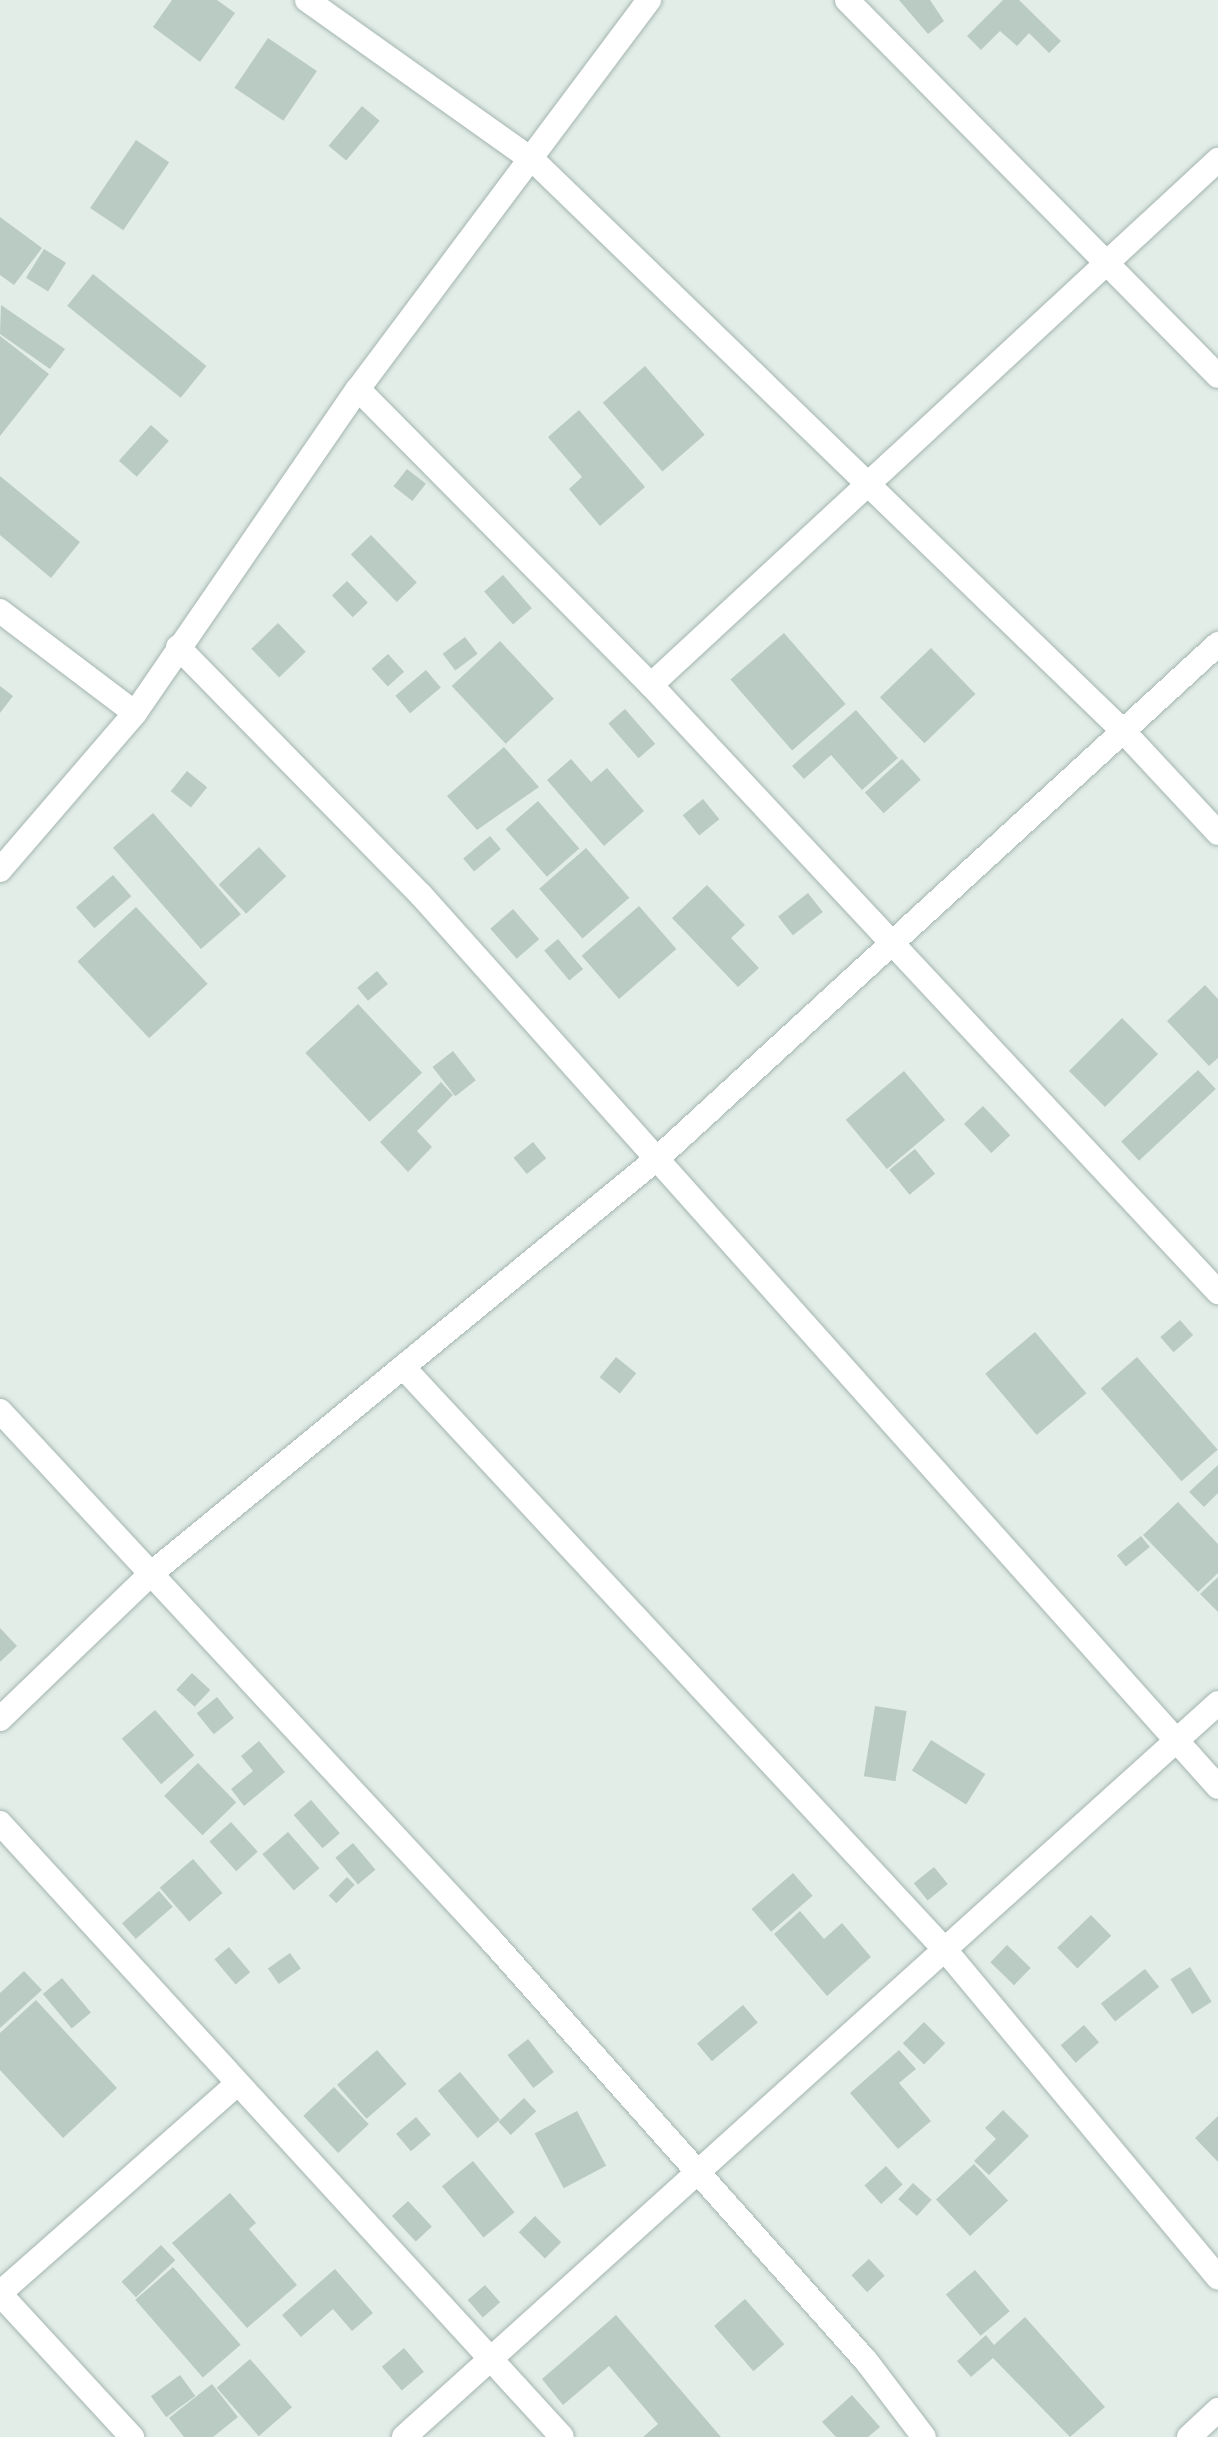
<!DOCTYPE html>
<html>
<head>
<meta charset="utf-8">
<style>
	body { margin:0 }
	#map { position:relative; width:1218px; height:2437px; overflow:hidden; background:#e2ede8; font-family:"Open Sans",sans-serif }
	div>[style] { position:absolute }
	[style*='--x'] { left:calc(var(--x)*1px); top:calc(var(--y)*1px); width:calc(var(--w)*1px); rotate:calc(var(--a)*1deg) }
	.building>* { inset:0; background:#bacbc3; transform-origin:0 0 }
	.roads { filter:drop-shadow(0 0 2px #a4b5af) drop-shadow(0 0 2px #a4b5af) }
	.minor>* { height:24px; margin:-12px; padding:0 12px; transform-origin:12px; border-radius:12px; background:#fff }
	span { translate:-50% -50%; white-space:nowrap; text-align:center; line-height:1.15; -webkit-text-stroke:6px #f3f9f6; paint-order:stroke }
</style>
</head>
<body>
<div id="map">
	<div class="building">
		<div style="clip-path:polygon(172px 0,217px 0,235px 13px,200px 62px,153px 27px)"></div>
		<div style="clip-path:polygon(899px 0,930px 0,944px 21px,928px 34px)"></div>
		<div style="clip-path:polygon(1003px 0,1019px 0,1061px 41px,1049px 53px,1029px 33px,1017px 46px,1000px 31px,981px 50px,967px 36px)"></div>
		<div style="left:268px;top:38px;width:59px;height:60px;rotate:34deg"></div>
		<div style="left:362px;top:106px;width:23px;height:52px;rotate:40deg"></div>
		<div style="left:136px;top:140px;width:40px;height:82px;rotate:34deg"></div>
		<div style="clip-path:polygon(0 217px,42px 248px,14px 285px,0 275px)"></div>
		<div style="left:44px;top:249px;width:26px;height:34px;rotate:32deg"></div>
		<div style="left:93px;top:274px;width:146px;height:41px;rotate:39deg"></div>
		<div style="clip-path:polygon(1px 305px,65px 349px,50px 369px,0 334px)"></div>
		<div style="clip-path:polygon(0 336px,49px 374px,0 436px)"></div>
		<div style="left:645px;top:366px;width:91px;height:56px;rotate:49deg"></div>
		<div style="clip-path:polygon(579px 410px,645px 487px,600px 526px,569px 489px,582px 477px,548px 437px)"></div>
		<div style="left:151px;top:425px;width:24px;height:48px;rotate:42deg"></div>
		<div style="left:407px;top:469px;width:24px;height:22px;rotate:38deg"></div>
		<div style="clip-path:polygon(0 476px,80px 542px,51px 578px,0 535px)"></div>
		<div style="left:371px;top:535px;width:66px;height:28px;rotate:46deg"></div>
		<div style="left:503px;top:575px;width:44px;height:25px;rotate:49deg"></div>
		<div style="left:347px;top:581px;width:30px;height:21px;rotate:46deg"></div>
		<div style="left:278px;top:623px;width:40px;height:37px;rotate:46deg"></div>
		<div style="left:784px;top:633px;width:94px;height:71px;rotate:49deg"></div>
		<div style="left:465px;top:637px;width:21px;height:28px;rotate:53deg"></div>
		<div style="left:500px;top:641px;width:79px;height:66px;rotate:47deg"></div>
		<div style="left:931px;top:648px;width:64px;height:71px;rotate:46deg"></div>
		<div style="left:388px;top:654px;width:24px;height:22px;rotate:48deg"></div>
		<div style="left:426px;top:670px;width:23px;height:40px;rotate:50deg"></div>
		<div style="clip-path:polygon(0 686px,13px 696px,0 713px)"></div>
		<div style="left:625px;top:709px;width:46px;height:22px;rotate:49deg"></div>
		<div style="clip-path:polygon(856px 710px,898px 758px,862px 790px,831px 755px,804px 779px,792px 766px)"></div>
		<div style="clip-path:polygon(504px 747px,539px 787px,477px 830px,447px 796px)"></div>
		<div style="clip-path:polygon(571px 759px,591px 782px,607px 768px,644px 811px,604px 846px,547px 780px)"></div>
		<div style="left:902px;top:759px;width:28px;height:50px;rotate:48deg"></div>
		<div style="left:187px;top:771px;width:26px;height:26px;rotate:39deg"></div>
		<div style="left:703px;top:799px;width:26px;height:26px;rotate:51deg"></div>
		<div style="left:538px;top:801px;width:63px;height:43px;rotate:49deg"></div>
		<div style="left:153px;top:813px;width:134px;height:53px;rotate:49deg"></div>
		<div style="left:490px;top:836px;width:17px;height:35px;rotate:50deg"></div>
		<div style="left:259px;top:847px;width:40px;height:55px;rotate:47deg"></div>
		<div style="left:586px;top:848px;width:66px;height:62px;rotate:49deg"></div>
		<div style="left:113px;top:875px;width:28px;height:49px;rotate:49deg"></div>
		<div style="clip-path:polygon(707px 885px,745px 925px,731px 938px,759px 968px,738px 987px,672px 918px)"></div>
		<div style="left:808px;top:893px;width:24px;height:38px;rotate:52deg"></div>
		<div style="left:639px;top:906px;width:57px;height:76px;rotate:49deg"></div>
		<div style="left:136px;top:907px;width:105px;height:80px;rotate:47deg"></div>
		<div style="left:513px;top:909px;width:40px;height:30px;rotate:49deg"></div>
		<div style="left:558px;top:939px;width:39px;height:18px;rotate:50deg"></div>
		<div style="left:377px;top:971px;width:17px;height:26px;rotate:50deg"></div>
		<div style="clip-path:polygon(1205px 985px,1218px 999px,1218px 1058px,1209px 1066px,1167px 1021px)"></div>
		<div style="left:358px;top:1004px;width:94px;height:72px;rotate:47deg"></div>
		<div style="left:1122px;top:1018px;width:51px;height:75px;rotate:45deg"></div>
		<div style="left:453px;top:1051px;width:37px;height:26px;rotate:52deg"></div>
		<div style="left:1198px;top:1070px;width:26px;height:105px;rotate:47deg"></div>
		<div style="left:904px;top:1071px;width:64px;height:76px;rotate:50deg"></div>
		<div style="clip-path:polygon(441px 1082px,453px 1095px,417px 1131px,432px 1147px,408px 1172px,380px 1142px)"></div>
		<div style="left:983px;top:1106px;width:40px;height:26px;rotate:47deg"></div>
		<div style="left:533px;top:1142px;width:21px;height:25px;rotate:51deg"></div>
		<div style="left:915px;top:1149px;width:32px;height:33px;rotate:51deg"></div>
		<div style="left:1180px;top:1320px;width:20px;height:26px;rotate:49deg"></div>
		<div style="left:1035px;top:1332px;width:80px;height:65px;rotate:50deg"></div>
		<div style="left:616px;top:1357px;width:26px;height:26px;rotate:39deg"></div>
		<div style="left:1137px;top:1357px;width:123px;height:48px;rotate:49deg"></div>
		<div style="clip-path:polygon(1218px 1465px,1218px 1493px,1204px 1507px,1189px 1492px)"></div>
		<div style="clip-path:polygon(1178px 1502px,1218px 1544px,1218px 1573px,1198px 1592px,1143px 1535px)"></div>
		<div style="left:1141px;top:1536px;width:14px;height:31px;rotate:51deg"></div>
		<div style="clip-path:polygon(1218px 1577px,1218px 1612px,1200px 1594px)"></div>
		<div style="clip-path:polygon(0 1628px,17px 1646px,0 1662px)"></div>
		<div style="left:192px;top:1673px;width:25px;height:23px;rotate:43deg"></div>
		<div style="left:217px;top:1697px;width:27px;height:26px;rotate:51deg"></div>
		<div style="left:875px;top:1706px;width:32px;height:71px;rotate:9deg"></div>
		<div style="left:155px;top:1710px;width:60px;height:44px;rotate:49deg"></div>
		<div style="left:931px;top:1740px;width:64px;height:36px;rotate:32deg"></div>
		<div style="clip-path:polygon(259px 1741px,285px 1772px,244px 1806px,231px 1789px,253px 1771px,241px 1756px)"></div>
		<div style="left:198px;top:1763px;width:55px;height:47px;rotate:46deg"></div>
		<div style="left:311px;top:1800px;width:44px;height:23px;rotate:49deg"></div>
		<div style="left:231px;top:1822px;width:40px;height:29px;rotate:48deg"></div>
		<div style="left:288px;top:1832px;width:48px;height:34px;rotate:49deg"></div>
		<div style="left:353px;top:1843px;width:35px;height:23px;rotate:50deg"></div>
		<div style="left:193px;top:1859px;width:45px;height:44px;rotate:49deg"></div>
		<div style="left:934px;top:1867px;width:22px;height:26px;rotate:51deg"></div>
		<div style="left:793px;top:1873px;width:30px;height:55px;rotate:49deg"></div>
		<div style="left:347px;top:1877px;width:11px;height:26px;rotate:45deg"></div>
		<div style="left:159px;top:1891px;width:21px;height:49px;rotate:49deg"></div>
		<div style="clip-path:polygon(800px 1911px,824px 1939px,842px 1923px,871px 1957px,827px 1996px,774px 1934px)"></div>
		<div style="left:1091px;top:1915px;width:29px;height:47px;rotate:46deg"></div>
		<div style="left:1007px;top:1945px;width:33px;height:24px;rotate:44deg"></div>
		<div style="left:229px;top:1947px;width:33px;height:19px;rotate:50deg"></div>
		<div style="left:290px;top:1953px;width:19px;height:27px;rotate:55deg"></div>
		<div style="left:1190px;top:1967px;width:41px;height:23px;rotate:58deg"></div>
		<div style="left:1145px;top:1969px;width:23px;height:56px;rotate:52deg"></div>
		<div style="clip-path:polygon(24px 1971px,42px 1990px,0 2028px,0 1993px)"></div>
		<div style="left:62px;top:1978px;width:45px;height:25px;rotate:50deg"></div>
		<div style="clip-path:polygon(36px 2000px,117px 2088px,63px 2138px,0 2070px,0 2033px)"></div>
		<div style="left:743px;top:2005px;width:23px;height:60px;rotate:50deg"></div>
		<div style="left:924px;top:2022px;width:30px;height:30px;rotate:45deg"></div>
		<div style="left:1084px;top:2025px;width:23px;height:31px;rotate:49deg"></div>
		<div style="left:528px;top:2039px;width:42px;height:26px;rotate:52deg"></div>
		<div style="left:377px;top:2050px;width:45px;height:53px;rotate:49deg"></div>
		<div style="clip-path:polygon(899px 2050px,916px 2069px,899px 2083px,931px 2121px,898px 2149px,850px 2093px)"></div>
		<div style="left:460px;top:2072px;width:62px;height:29px;rotate:50deg"></div>
		<div style="left:334px;top:2087px;width:51px;height:42px;rotate:47deg"></div>
		<div style="left:524px;top:2098px;width:18px;height:35px;rotate:47deg"></div>
		<div style="clip-path:polygon(1003px 2110px,1029px 2136px,989px 2175px,974px 2161px,996px 2139px,985px 2128px)"></div>
		<div style="left:577px;top:2111px;width:62px;height:48px;rotate:62deg"></div>
		<div style="clip-path:polygon(1218px 2116px,1218px 2162px,1195px 2138px)"></div>
		<div style="left:416px;top:2117px;width:23px;height:26px;rotate:50deg"></div>
		<div style="left:473px;top:2161px;width:66px;height:40px;rotate:51deg"></div>
		<div style="left:974px;top:2164px;width:50px;height:52px;rotate:47deg"></div>
		<div style="left:886px;top:2166px;width:25px;height:29px;rotate:48deg"></div>
		<div style="left:913px;top:2183px;width:25px;height:22px;rotate:42deg"></div>
		<div style="clip-path:polygon(230px 2193px,256px 2223px,249px 2229px,297px 2285px,247px 2328px,172px 2243px)"></div>
		<div style="left:408px;top:2201px;width:35px;height:22px;rotate:47deg"></div>
		<div style="left:535px;top:2216px;width:37px;height:23px;rotate:45deg"></div>
		<div style="left:161px;top:2245px;width:21px;height:54px;rotate:47deg"></div>
		<div style="left:869px;top:2259px;width:23px;height:24px;rotate:47deg"></div>
		<div style="left:173px;top:2267px;width:103px;height:50px;rotate:49deg"></div>
		<div style="clip-path:polygon(335px 2269px,373px 2313px,352px 2331px,333px 2309px,301px 2337px,282px 2315px)"></div>
		<div style="left:975px;top:2270px;width:54px;height:38px;rotate:50deg"></div>
		<div style="left:485px;top:2285px;width:23px;height:23px;rotate:49deg"></div>
		<div style="left:745px;top:2299px;width:60px;height:41px;rotate:49deg"></div>
		<div style="clip-path:polygon(616px 2315px,721px 2437px,643px 2437px,658px 2424px,609px 2366px,563px 2405px,542px 2379px)"></div>
		<div style="clip-path:polygon(1025px 2317px,1105px 2407px,1070px 2437px,993px 2358px,971px 2377px,957px 2361px,986px 2335px,994px 2345px)"></div>
		<div style="left:404px;top:2348px;width:31px;height:29px;rotate:50deg"></div>
		<div style="left:250px;top:2359px;width:64px;height:44px;rotate:49deg"></div>
		<div style="left:180px;top:2375px;width:26px;height:36px;rotate:54deg"></div>
		<div style="clip-path:polygon(212px 2384px,238px 2417px,213px 2437px,184px 2437px,169px 2418px)"></div>
		<div style="clip-path:polygon(852px 2395px,880px 2427px,868px 2437px,836px 2437px,822px 2422px)"></div>
	</div>
	<div class="roads">
		<div class="minor">
			<div style="--x:307;--y:0;--w:280;--a:35.4"></div>
			<div style="--x:535;--y:162;--w:822;--a:44.06"></div>
			<div style="--x:1126;--y:734;--w:135;--a:47.1"></div>
			<div style="--x:847;--y:0;--w:528;--a:45.38"></div>
			<div style="--x:358;--y:389;--w:416;--a:45.3"></div>
			<div style="--x:651;--y:685;--w:831;--a:46.95"></div>
			<div style="--x:0;--y:611;--w:169;--a:37.1"></div>
			<div style="--x:178;--y:647;--w:347;--a:45.6"></div>
			<div style="--x:421;--y:895;--w:1196;--a:48.22"></div>
			<div style="--x:651;--y:685;--w:773;--a:-42.8"></div>
			<div style="--x:0;--y:870;--w:207;--a:-49.3"></div>
			<div style="--x:135;--y:713;--w:393;--a:-55.5"></div>
			<div style="--x:358;--y:389;--w:486;--a:-53.2"></div>
			<div style="--x:403;--y:1367;--w:797;--a:47.08"></div>
			<div style="--x:946;--y:1951;--w:425;--a:50.2"></div>
			<div style="--x:0;--y:1411;--w:722;--a:47.13"></div>
			<div style="--x:491;--y:1940;--w:565;--a:48.3"></div>
			<div style="--x:867;--y:2362;--w:94;--a:52.8"></div>
			<div style="--x:0;--y:1719;--w:212;--a:-43.9"></div>
			<div style="--x:153;--y:1572;--w:654;--a:-39.36"></div>
			<div style="--x:659;--y:1157;--w:759;--a:-42.54"></div>
			<div style="--x:0;--y:1823;--w:832;--a:47.53"></div>
			<div style="--x:0;--y:2293;--w:317;--a:-41.4"></div>
			<div style="--x:0;--y:2294;--w:195;--a:47.3"></div>
			<div style="--x:404;--y:2437;--w:1096;--a:-42.04"></div>
			<div style="--x:1189;--y:2437;--w:40;--a:-43"></div>
		</div>
	</div>
</div>
</body>
</html>
